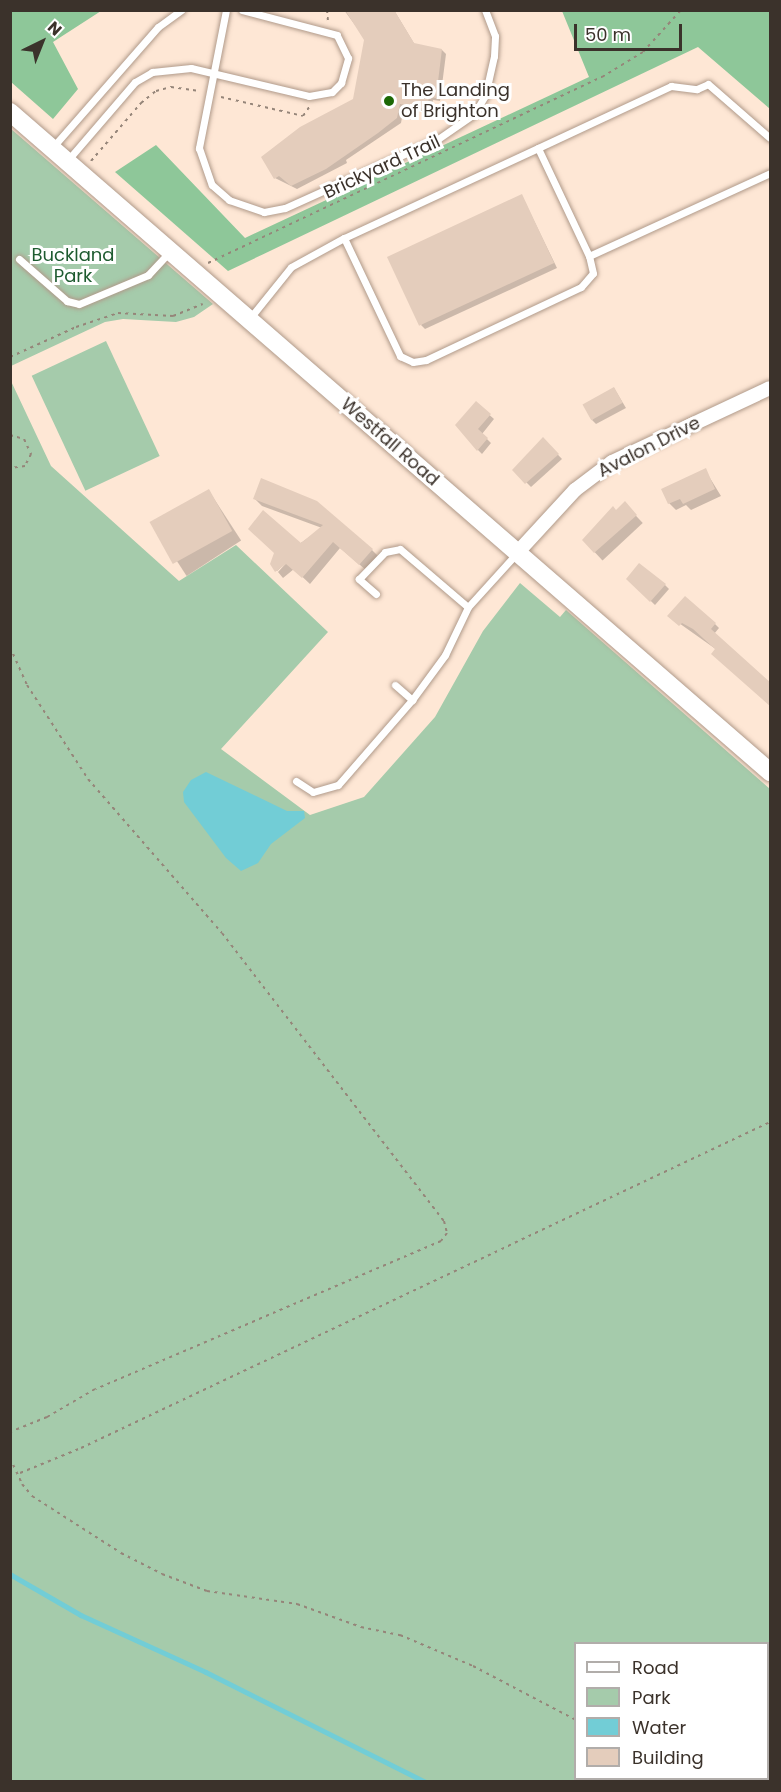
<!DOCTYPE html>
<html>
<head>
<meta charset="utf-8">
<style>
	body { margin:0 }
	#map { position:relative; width:781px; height:1792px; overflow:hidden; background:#fee7d5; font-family:Poppins,sans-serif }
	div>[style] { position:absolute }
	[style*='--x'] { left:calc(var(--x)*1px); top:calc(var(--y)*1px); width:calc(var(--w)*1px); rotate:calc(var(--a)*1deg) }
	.green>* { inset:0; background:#a5cbab; transform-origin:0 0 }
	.forest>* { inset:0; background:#8ec799 }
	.water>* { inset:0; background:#72cdd6 }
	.shadow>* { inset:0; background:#0003; transform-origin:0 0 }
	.stream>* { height:4.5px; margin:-2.25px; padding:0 2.25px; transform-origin:2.25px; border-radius:2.25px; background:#72cdd6 }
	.building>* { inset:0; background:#e4cdbc; transform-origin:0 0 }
	.path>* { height:2px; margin-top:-1px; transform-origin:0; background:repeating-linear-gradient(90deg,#958579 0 3px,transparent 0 7.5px) }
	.roads { filter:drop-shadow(0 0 2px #b09a8a) drop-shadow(0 0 2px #b09a8a) }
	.service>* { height:7px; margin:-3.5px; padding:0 3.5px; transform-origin:3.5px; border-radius:3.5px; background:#fff }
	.minor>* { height:14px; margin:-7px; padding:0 7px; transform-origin:7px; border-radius:7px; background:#fff }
	.tertiary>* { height:18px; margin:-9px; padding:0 9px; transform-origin:9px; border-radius:9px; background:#fff }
	.dots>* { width:16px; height:16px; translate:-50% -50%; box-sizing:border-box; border:3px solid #fff; border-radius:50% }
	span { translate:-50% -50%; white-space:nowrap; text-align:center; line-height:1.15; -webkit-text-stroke:6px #fff; paint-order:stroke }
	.poi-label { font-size:18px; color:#3b322b }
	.left { translate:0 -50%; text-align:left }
	.street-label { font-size:18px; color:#3b322b }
	.park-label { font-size:18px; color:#1e5b30 }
	.frame { position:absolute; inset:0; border:12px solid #3b322b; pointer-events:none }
	.legend { position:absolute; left:574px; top:1642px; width:195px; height:138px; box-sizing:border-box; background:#fff; border:2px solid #b1adaa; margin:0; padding:8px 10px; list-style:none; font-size:18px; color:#3b322b }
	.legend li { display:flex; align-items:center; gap:12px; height:30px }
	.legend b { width:30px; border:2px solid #b1adaa }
	.north { position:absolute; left:12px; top:12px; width:60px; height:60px; -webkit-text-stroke:4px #fff; paint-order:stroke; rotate:43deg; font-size:16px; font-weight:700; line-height:24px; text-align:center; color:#3b322b }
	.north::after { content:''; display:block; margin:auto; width:21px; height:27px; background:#3b322b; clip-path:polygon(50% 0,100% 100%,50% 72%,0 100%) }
	.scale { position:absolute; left:574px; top:24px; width:108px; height:27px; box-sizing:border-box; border:3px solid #3b322b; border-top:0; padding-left:8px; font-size:18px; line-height:21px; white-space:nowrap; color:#3b322b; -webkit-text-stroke:4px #fff; paint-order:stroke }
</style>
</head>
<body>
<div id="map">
	<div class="green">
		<div style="clip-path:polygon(10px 128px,213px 304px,194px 317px,176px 322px,123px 319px,105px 322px,11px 366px)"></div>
		<div style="left:106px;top:341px;width:127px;height:82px;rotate:65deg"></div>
		<div style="clip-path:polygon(evenodd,10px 379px,51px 466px,179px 581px,236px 545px,328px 632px,221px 749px,310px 815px,364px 797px,435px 717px,483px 631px,520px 583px,560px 617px,566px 610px,770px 789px,770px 1781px,11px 1781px,10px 379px,576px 1644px,768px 1644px,768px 1778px,576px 1778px,576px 1644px)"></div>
	</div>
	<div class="forest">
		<div style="clip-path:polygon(11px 10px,101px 11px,53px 42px,78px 89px,53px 119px,11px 82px)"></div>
		<div style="clip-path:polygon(562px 11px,770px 11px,770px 109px,698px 47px,228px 271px,115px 172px,156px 145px,245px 238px,589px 77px)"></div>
	</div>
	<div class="water">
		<div style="clip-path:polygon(206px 772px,287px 811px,304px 811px,305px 818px,271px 844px,258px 863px,241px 871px,226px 858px,184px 802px,183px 792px,191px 780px)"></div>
	</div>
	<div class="shadow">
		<div style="clip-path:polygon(344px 10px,394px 10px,415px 45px,442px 50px,446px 54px,440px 101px,433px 100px,431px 113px,404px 107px,401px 123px,346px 160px,347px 163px,297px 189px,275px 178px,354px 100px,366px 40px)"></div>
		<div style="clip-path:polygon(522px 196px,557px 268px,425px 329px,421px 325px)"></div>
		<div style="clip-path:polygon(614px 388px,626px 408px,596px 424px,592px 420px)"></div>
		<div style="clip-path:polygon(476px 403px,494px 419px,482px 434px,491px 443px,482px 454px,478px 450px)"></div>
		<div style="clip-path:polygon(543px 439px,562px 459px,531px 487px,514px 470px)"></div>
		<div style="clip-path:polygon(705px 470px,721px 496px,691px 510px,686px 505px,676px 510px,669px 503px)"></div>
		<div style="clip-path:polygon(262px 480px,372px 550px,378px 556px,366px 570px,340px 548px,310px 584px,294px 569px,283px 578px,278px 572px,291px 558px,277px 571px,271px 564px,322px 528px,262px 506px,255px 499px)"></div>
		<div style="left:209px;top:491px;width:59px;height:65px;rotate:57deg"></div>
		<div style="left:625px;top:504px;width:26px;height:55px;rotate:47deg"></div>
		<div style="clip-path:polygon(628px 579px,665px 585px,669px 589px,655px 605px)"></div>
		<div style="clip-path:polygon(669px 616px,715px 624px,719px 628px,714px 634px,717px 650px)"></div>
	</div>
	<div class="stream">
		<div style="--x:10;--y:1574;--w:82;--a:30"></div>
		<div style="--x:81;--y:1615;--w:137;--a:24.5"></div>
		<div style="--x:206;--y:1672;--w:246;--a:26.6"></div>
	</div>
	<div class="building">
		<div style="clip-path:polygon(345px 10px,394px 10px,414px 43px,442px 49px,436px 98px,429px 97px,427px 109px,400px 104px,397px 118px,378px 133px,326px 169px,291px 186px,279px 176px,274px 179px,261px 157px,300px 127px,353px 99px,364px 40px)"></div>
		<div style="left:522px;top:194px;width:76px;height:149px;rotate:65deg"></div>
		<div style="left:614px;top:387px;width:18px;height:36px;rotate:61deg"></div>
		<div style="clip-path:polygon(476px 401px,491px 414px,478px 429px,488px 438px,477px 451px,455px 425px)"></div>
		<div style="clip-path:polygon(543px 437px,559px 454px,525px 484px,512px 470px)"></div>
		<div style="clip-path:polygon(706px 468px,715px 489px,683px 504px,680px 499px,668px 504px,661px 489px)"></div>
		<div style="clip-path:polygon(261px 478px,317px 501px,373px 549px,359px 565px,333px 542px,302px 578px,286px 564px,275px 572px,270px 564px,274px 553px,248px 529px,263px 510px,301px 543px,323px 525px,253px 499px)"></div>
		<div style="left:209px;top:489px;width:48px;height:68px;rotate:61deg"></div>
		<div style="clip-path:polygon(625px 501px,637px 515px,594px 553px,582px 540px,613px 506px,616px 510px)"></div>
		<div style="clip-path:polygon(639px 563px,666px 584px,650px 602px,626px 579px)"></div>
		<div style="clip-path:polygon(685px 596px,716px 623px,711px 629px,771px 683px,771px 707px,711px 654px,715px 649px,693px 629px,682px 623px,679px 626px,667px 616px)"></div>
	</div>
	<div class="path">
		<div style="--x:327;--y:10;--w:11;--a:85"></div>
		<div style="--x:221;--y:97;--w:84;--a:13"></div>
		<div style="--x:303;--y:116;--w:12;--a:-55"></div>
		<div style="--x:91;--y:161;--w:77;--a:-49.2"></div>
		<div style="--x:141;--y:103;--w:19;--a:-39"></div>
		<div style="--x:156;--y:91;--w:16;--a:-15"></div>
		<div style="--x:171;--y:87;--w:27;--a:8"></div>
		<div style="--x:208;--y:263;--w:436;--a:-25.3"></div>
		<div style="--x:602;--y:77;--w:48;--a:-31.4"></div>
		<div style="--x:643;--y:52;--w:57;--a:-47.9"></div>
		<div style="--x:10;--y:357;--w:72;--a:-24.4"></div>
		<div style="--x:76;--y:327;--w:44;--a:-18.4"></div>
		<div style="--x:118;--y:313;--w:55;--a:3.1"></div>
		<div style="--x:173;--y:316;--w:32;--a:-22"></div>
		<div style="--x:10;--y:435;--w:15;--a:16"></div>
		<div style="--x:24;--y:439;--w:17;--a:65"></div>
		<div style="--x:31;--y:454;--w:13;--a:117"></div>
		<div style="--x:25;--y:466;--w:15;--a:172"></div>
		<div style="--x:10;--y:647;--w:42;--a:65.9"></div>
		<div style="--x:27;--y:685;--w:112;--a:57"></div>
		<div style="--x:88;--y:779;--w:204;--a:49"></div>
		<div style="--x:222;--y:933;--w:364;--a:52.4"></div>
		<div style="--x:444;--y:1221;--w:12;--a:76"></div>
		<div style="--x:447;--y:1233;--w:10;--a:127"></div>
		<div style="--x:441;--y:1241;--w:376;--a:156.8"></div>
		<div style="--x:95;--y:1389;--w:56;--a:149.7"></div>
		<div style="--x:47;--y:1417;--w:40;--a:158"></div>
		<div style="--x:10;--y:1458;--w:29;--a:65"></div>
		<div style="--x:22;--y:1484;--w:16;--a:50"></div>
		<div style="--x:32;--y:1496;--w:106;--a:32.6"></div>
		<div style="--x:121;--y:1553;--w:46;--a:27.1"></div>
		<div style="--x:162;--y:1574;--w:48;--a:20.7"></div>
		<div style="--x:207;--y:1591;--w:91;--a:8.2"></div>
		<div style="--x:297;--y:1604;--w:68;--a:19.8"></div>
		<div style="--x:361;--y:1627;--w:40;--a:12"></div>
		<div style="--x:400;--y:1635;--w:79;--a:23"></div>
		<div style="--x:473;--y:1666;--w:116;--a:27.7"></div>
		<div style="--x:20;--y:1473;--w:66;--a:-22.3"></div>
		<div style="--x:81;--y:1448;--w:762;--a:-25.32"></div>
		<div style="--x:664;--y:1778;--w:6;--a:45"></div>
		<div style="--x:770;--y:1782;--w:1;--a:-90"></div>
	</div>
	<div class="roads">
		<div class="service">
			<div style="--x:226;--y:10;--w:141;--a:101.1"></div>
			<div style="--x:199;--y:148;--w:39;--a:71"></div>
			<div style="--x:212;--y:185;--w:23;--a:41"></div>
			<div style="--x:229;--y:200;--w:37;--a:19"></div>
			<div style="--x:264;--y:212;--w:21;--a:-11"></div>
			<div style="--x:285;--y:208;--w:168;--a:-24.3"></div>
			<div style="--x:438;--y:139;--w:44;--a:-34.8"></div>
			<div style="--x:474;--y:114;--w:21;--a:-59"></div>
			<div style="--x:485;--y:96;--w:41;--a:-77.3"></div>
			<div style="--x:494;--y:56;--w:20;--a:-87"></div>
			<div style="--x:495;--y:36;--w:28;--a:-111"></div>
			<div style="--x:52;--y:148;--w:161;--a:-48.8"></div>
			<div style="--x:158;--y:27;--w:29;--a:-36"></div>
			<div style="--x:538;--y:148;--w:147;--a:-25"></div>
			<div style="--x:671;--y:86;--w:26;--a:7"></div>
			<div style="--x:697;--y:89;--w:12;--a:-24"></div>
			<div style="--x:708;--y:84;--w:82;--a:41.1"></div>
			<div style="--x:67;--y:161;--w:104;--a:-49.3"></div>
			<div style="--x:135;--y:82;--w:20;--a:-30"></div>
			<div style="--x:152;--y:72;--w:39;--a:-6"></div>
			<div style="--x:191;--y:68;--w:121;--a:13.3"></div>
			<div style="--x:309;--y:96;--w:23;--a:-10"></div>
			<div style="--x:332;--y:92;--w:13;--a:-45"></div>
			<div style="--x:341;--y:83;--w:26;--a:-74"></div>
			<div style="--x:348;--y:58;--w:25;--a:-116"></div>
			<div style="--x:337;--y:35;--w:98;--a:-165.3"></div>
			<div style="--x:589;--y:256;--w:199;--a:-24.6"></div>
			<div style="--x:19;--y:259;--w:64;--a:41.2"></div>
			<div style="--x:67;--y:301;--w:12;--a:14"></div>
			<div style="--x:79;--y:304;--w:75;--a:-22.8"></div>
			<div style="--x:148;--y:275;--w:33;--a:-47"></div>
			<div style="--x:250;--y:318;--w:65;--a:-51.2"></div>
			<div style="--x:291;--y:267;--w:60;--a:-28.7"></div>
			<div style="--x:344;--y:238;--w:131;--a:64.6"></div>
			<div style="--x:400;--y:356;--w:14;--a:25"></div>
			<div style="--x:413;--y:362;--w:13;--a:-9"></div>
			<div style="--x:426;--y:360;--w:171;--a:-25.2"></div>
			<div style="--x:581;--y:287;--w:18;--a:-49"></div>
			<div style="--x:593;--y:273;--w:17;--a:-103"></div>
			<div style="--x:589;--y:256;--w:119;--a:-115.3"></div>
			<div style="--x:538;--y:148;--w:214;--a:155.1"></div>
			<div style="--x:376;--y:594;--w:23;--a:-139"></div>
			<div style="--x:359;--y:579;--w:37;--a:-46"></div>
			<div style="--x:385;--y:552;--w:15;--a:-11"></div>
			<div style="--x:400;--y:549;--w:89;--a:40.5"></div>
			<div style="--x:395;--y:685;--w:23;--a:41"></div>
			<div style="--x:296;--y:781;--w:20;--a:33"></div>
			<div style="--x:313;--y:792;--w:26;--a:-16"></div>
			<div style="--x:338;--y:785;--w:113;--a:-49"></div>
			<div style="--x:412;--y:700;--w:56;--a:-53.7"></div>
			<div style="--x:445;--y:655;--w:53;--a:-64.4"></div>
			<div style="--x:468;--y:607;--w:73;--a:-47.8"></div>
		</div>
		<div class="minor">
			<div style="--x:517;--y:553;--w:86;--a:-47.4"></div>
			<div style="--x:575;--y:490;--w:46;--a:-37.1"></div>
			<div style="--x:612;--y:462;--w:174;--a:-25.1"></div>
		</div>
		<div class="tertiary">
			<div style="--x:10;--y:112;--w:1007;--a:40.97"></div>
		</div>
	</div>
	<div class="dots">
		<div style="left:389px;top:101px;background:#1c6805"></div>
	</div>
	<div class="poi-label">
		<span class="left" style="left:401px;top:101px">The Landing<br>of Brighton</span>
	</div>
	<div class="street-label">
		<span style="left:382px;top:167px;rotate:-25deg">Brickyard Trail</span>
		<span style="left:390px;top:442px;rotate:41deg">Westfall Road</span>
		<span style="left:649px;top:447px;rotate:-27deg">Avalon Drive</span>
	</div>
	<div class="park-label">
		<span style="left:73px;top:266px">Buckland<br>Park</span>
	</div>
	<div class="frame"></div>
	<ul class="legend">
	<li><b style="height:8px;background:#fff"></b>Road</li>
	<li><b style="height:16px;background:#a5cbab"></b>Park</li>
	<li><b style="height:16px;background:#72cdd6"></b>Water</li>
	<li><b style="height:16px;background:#e4cdbc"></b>Building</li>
	</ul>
	<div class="north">N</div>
	<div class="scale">50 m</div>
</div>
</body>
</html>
